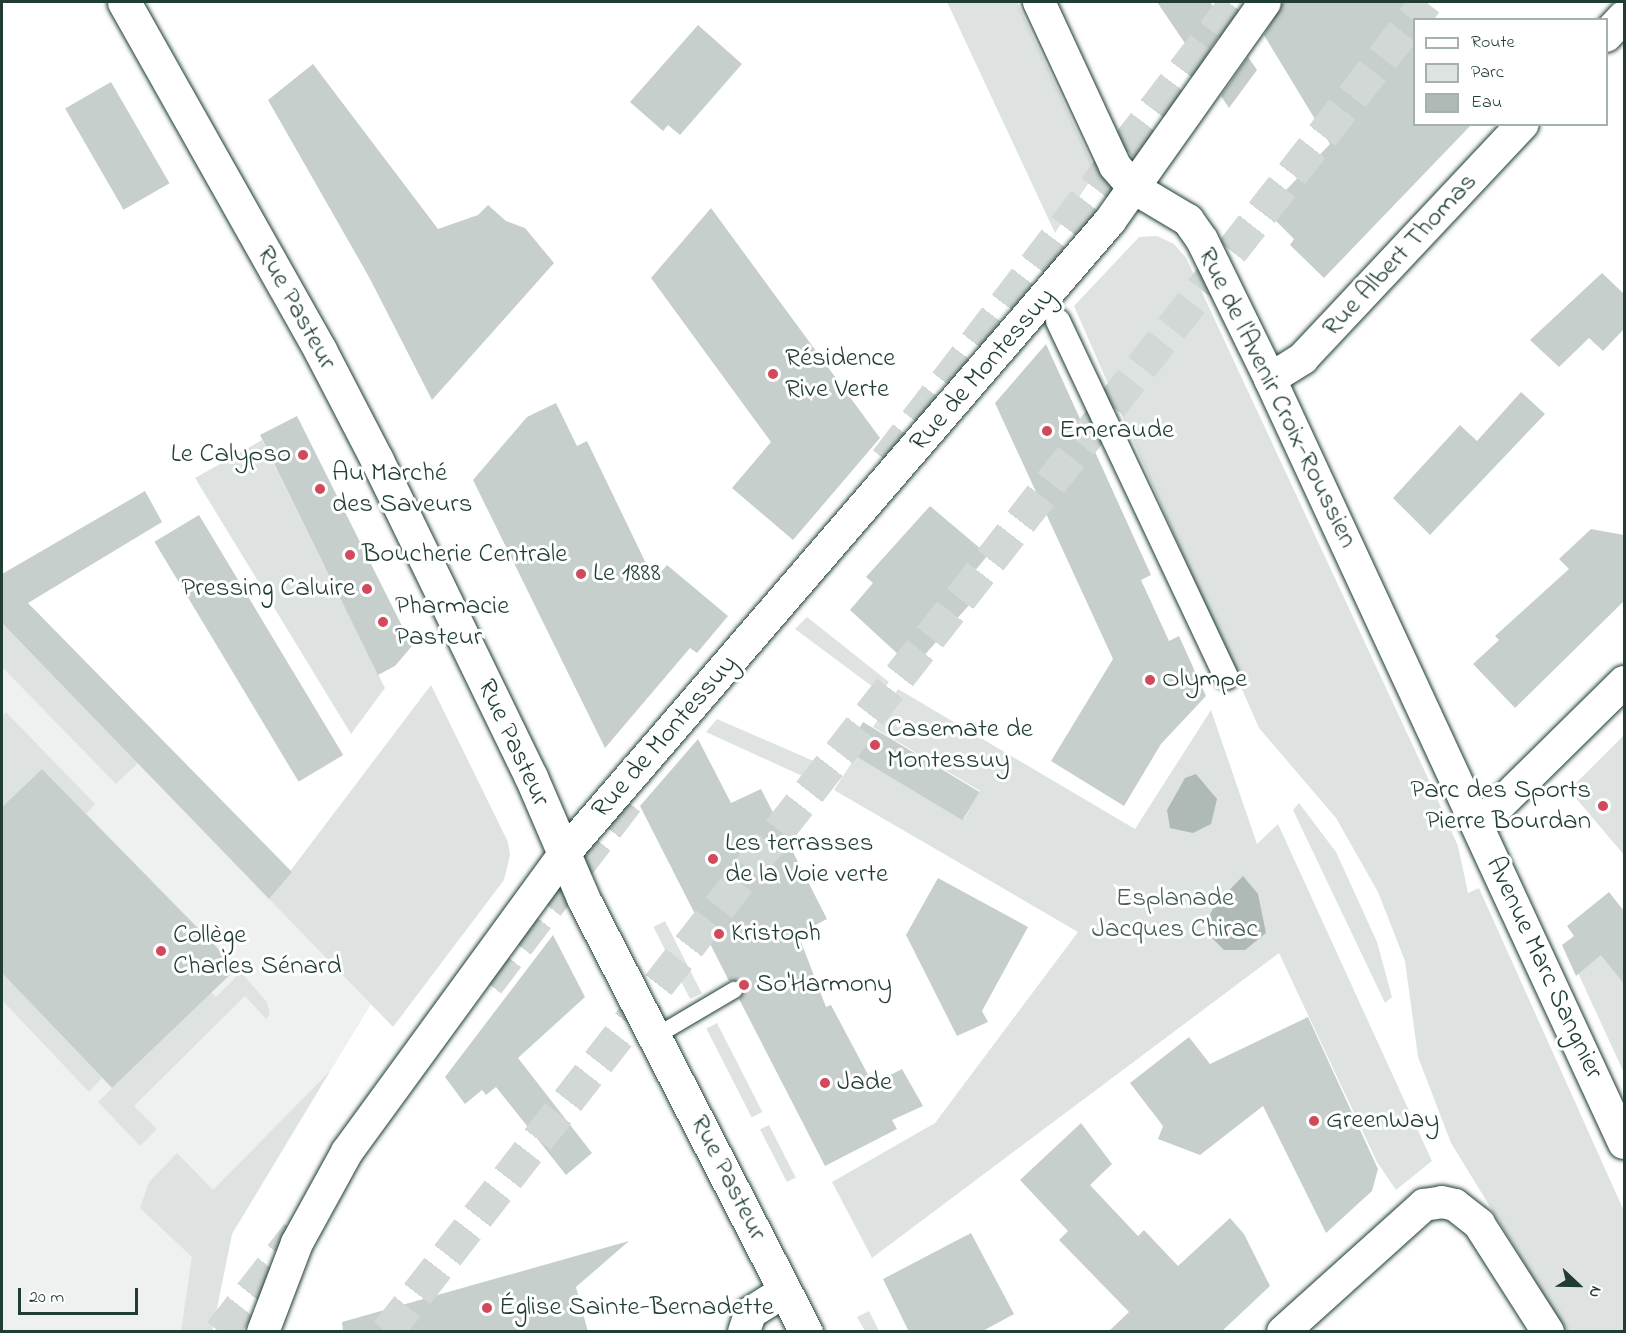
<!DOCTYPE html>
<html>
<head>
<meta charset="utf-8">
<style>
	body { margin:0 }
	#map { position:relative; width:1626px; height:1333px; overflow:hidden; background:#fff; font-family:"Indie Flower",sans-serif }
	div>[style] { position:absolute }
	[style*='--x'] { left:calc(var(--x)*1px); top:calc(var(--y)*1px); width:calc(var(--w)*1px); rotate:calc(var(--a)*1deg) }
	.built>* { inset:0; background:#eef1f0 }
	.green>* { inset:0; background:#dee3e2; transform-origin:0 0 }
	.water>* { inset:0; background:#afbab7 }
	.building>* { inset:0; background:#c7cfcc; transform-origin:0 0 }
	.trunk-tunnel>* { height:33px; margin-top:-16.5px; transform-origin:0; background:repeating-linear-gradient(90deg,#d2d8d6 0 33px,transparent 0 49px) }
	.roads { filter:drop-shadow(0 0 2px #1f3d34) drop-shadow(0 0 2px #1f3d34) }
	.service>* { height:16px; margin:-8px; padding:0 8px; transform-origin:8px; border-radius:8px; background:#fff }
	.pedestrian>* { height:24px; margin:-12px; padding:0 12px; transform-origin:12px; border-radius:12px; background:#fff }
	.minor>* { height:32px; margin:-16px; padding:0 16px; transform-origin:16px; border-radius:16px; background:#fff }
	.tertiary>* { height:33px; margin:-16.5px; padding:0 16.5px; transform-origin:16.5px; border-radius:16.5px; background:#fff }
	.dots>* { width:16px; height:16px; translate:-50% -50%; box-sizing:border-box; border:3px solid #fff; border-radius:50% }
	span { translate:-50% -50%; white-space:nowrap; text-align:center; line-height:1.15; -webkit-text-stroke:6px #fff; paint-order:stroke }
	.street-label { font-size:27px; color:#1f3d34 }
	.poi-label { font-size:27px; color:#1f3d34 }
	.left { translate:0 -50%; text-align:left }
	.right { translate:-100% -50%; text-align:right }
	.park-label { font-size:27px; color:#455e57 }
	.frame { position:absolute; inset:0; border:3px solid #1f3d34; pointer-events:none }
	.legend { position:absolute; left:1413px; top:18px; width:195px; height:108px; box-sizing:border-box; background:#fff; border:2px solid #a5b1ae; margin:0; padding:8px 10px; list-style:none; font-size:18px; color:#1f3d34 }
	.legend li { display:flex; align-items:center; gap:12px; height:30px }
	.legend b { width:30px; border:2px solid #a5b1ae }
	.north { position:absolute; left:1548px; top:1255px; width:60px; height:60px; -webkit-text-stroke:4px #fff; paint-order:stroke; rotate:112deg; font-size:16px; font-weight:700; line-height:24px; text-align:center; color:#1f3d34 }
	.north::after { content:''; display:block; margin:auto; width:21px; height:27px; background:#1f3d34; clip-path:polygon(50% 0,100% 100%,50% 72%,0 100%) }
	.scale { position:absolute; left:18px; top:1288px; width:120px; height:27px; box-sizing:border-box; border:3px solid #1f3d34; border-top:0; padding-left:8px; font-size:18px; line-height:21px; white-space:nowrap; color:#1f3d34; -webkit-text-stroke:4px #fff; paint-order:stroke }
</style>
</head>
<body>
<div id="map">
	<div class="built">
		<div style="clip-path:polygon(2px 623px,371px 1004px,232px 1234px,213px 1331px,2px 1331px)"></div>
	</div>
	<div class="green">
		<div style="clip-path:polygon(947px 2px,1017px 2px,1096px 172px,1055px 233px)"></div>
		<div style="clip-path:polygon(1157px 236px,1174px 244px,1186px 258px,1427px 776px,1458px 846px,1468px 893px,1479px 888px,1624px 1211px,1624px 1331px,1566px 1331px,1451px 1143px,1418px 1057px,1405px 961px,1378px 892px,1336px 818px,1259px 728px,1074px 306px,1139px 237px)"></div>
		<div style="clip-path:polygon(262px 440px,385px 688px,351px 734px,195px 478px)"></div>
		<div style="clip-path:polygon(807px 617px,889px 682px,881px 693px,795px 629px)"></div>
		<div style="clip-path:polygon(2px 623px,138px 763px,116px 784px,2px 667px)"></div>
		<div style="clip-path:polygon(431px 685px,508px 842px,510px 855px,504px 880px,393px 1027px,269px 899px)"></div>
		<div style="clip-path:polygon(898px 689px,1135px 829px,1211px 710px,1257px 844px,1278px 824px,1432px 1161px,1396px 1190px,1377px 1162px,1279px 953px,872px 1258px,832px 1182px,935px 1123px,1078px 932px,834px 790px,856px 756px,964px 819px,980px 791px,873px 727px)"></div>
		<div style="clip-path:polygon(6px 712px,95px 804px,86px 814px,42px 769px,2px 807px,2px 717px)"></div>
		<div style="clip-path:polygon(717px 719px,816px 762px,831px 771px,822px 785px,706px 732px)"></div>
		<div style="clip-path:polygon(1624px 735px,1624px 855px,1569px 790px)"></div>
		<div style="clip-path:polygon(1299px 803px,1336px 852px,1377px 942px,1392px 997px,1385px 1003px,1293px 810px)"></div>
		<div style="left:665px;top:921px;width:81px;height:13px;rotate:63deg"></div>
		<div style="clip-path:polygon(1624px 936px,1624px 1073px,1578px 973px)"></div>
		<div style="clip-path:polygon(237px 968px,267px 1002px,270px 1014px,266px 1019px,245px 996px,134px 1106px,157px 1129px,140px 1146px,98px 1102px,211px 992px,216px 997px,236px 977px,232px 972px)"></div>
		<div style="clip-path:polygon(2px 973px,102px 1078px,89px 1092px,2px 1000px)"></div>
		<div style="left:717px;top:1023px;width:100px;height:12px;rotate:63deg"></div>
		<div style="clip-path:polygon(330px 1071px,232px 1234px,212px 1331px,181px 1331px,192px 1257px,140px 1208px,149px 1182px,177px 1153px,213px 1190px)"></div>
		<div style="left:769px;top:1125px;width:59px;height:10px;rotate:63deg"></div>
		<div style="clip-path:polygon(869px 1311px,879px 1331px,865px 1331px,857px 1317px)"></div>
	</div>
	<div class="water">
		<div style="clip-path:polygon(1196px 774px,1217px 799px,1211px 824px,1193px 833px,1170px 828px,1167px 810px,1185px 778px)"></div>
		<div style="clip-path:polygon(1243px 876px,1258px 894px,1266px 933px,1245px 950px,1224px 950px,1209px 935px,1206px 921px,1216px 904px)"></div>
	</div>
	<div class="building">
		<div style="clip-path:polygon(1157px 2px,1210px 2px,1227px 25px,1199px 64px)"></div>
		<div style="clip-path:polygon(1283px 2px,1414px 2px,1414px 124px,1472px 124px,1324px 278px,1290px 245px,1294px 239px,1266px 211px,1330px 144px,1264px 35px)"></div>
		<div style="clip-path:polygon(698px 25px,742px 64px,680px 135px,668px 125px,663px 131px,630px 102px)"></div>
		<div style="clip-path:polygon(1248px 57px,1257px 70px,1229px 108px,1221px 96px)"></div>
		<div style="clip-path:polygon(313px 64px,438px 229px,478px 215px,488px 205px,506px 221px,525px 228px,554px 263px,432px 400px,369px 277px,268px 100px)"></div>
		<div style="left:111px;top:82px;width:117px;height:53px;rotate:60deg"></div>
		<div style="clip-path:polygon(711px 208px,880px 438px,793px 540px,732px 488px,771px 442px,651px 278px)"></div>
		<div style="clip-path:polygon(1602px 273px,1624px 294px,1624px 329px,1603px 351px,1589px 338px,1559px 367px,1530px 340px)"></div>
		<div style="clip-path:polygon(1046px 344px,1151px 575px,1141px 580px,1169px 641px,1179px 636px,1206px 696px,1161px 744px,1124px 806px,1051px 761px,1113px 659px,995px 403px)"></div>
		<div style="clip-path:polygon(1521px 392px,1545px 414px,1430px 535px,1393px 498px,1460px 425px,1477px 441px)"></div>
		<div style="clip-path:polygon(556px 403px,577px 446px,587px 441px,654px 580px,667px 565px,728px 616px,697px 653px,690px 648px,605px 748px,473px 480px,527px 417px)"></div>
		<div style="clip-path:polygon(297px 416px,412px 646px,395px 666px,378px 675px,260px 435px)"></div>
		<div style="clip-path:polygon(145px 491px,162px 522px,28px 603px,292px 872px,269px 899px,2px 623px,2px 574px)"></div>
		<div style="clip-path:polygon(930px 506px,988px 555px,965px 583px,978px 595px,913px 668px,850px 610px,873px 583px,866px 577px)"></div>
		<div style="left:199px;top:515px;width:280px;height:52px;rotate:59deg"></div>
		<div style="clip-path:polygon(1591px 529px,1624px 535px,1624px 601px,1515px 708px,1473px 664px,1499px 640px,1495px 636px,1569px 569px,1559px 559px)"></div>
		<div style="left:863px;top:722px;width:136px;height:33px;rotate:31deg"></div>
		<div style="clip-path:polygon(698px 739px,731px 803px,761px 789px,827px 919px,798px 934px,826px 1007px,831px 1005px,873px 1084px,902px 1069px,923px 1106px,892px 1120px,897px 1129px,825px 1166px,739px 999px,743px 985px,739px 981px,729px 981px,640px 806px)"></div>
		<div style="clip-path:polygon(42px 769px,237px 968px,112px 1088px,2px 973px,2px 807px)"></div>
		<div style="clip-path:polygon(938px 878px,1028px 927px,982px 1011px,988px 1022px,957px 1036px,906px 935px)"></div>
		<div style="clip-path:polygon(1609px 892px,1624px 911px,1624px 984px,1601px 955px,1576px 976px,1562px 945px,1574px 936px,1567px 926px)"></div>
		<div style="clip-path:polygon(553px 935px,585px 997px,518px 1058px,592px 1153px,566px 1175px,496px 1087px,486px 1095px,482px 1090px,465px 1104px,445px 1077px)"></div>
		<div style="clip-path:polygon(1308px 1017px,1378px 1169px,1372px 1191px,1326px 1233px,1263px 1106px,1200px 1155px,1158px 1139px,1163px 1126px,1130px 1083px,1189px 1037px,1210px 1064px)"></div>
		<div style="clip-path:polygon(1081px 1123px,1112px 1164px,1090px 1185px,1138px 1236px,1144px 1230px,1178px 1266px,1230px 1218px,1244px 1234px,1270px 1286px,1221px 1332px,1108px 1332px,1129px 1312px,1059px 1240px,1068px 1231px,1020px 1180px)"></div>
		<div style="clip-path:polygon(971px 1233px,1014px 1314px,981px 1332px,909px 1332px,883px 1279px)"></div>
		<div style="clip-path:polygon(629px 1241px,576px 1287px,588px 1332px,343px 1332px,342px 1322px)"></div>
	</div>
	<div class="trunk-tunnel">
		<div style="--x:886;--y:460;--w:576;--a:-52.61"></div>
		<div style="--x:488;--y:983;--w:230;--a:-52.6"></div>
		<div style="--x:220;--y:1332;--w:125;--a:-51.8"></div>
		<div style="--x:387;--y:1332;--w:1688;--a:-52"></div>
	</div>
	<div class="roads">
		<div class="service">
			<div style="--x:656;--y:1036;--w:91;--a:-30.5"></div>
		</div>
		<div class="pedestrian">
			<div style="--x:1058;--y:321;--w:394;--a:64.7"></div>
		</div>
		<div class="minor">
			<div style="--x:1039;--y:2;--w:181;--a:65.1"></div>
			<div style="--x:1115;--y:166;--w:29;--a:49"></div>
			<div style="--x:1134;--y:188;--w:63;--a:30.7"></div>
			<div style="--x:1188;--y:220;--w:24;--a:55"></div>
			<div style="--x:1202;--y:240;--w:155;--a:63.9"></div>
			<div style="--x:1270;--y:379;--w:842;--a:65.14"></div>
			<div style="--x:1606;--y:36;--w:26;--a:-47"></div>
			<div style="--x:1270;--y:379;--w:39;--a:-32"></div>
			<div style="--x:1303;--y:358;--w:321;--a:-46.8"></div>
			<div style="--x:1478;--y:826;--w:205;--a:-44.6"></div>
			<div style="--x:263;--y:1332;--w:95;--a:-69.1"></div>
			<div style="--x:297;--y:1243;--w:104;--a:-61.2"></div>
			<div style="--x:347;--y:1152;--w:369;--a:-53.9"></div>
			<div style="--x:564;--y:854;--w:836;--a:-49.22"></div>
			<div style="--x:1110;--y:221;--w:268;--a:-54.7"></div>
			<div style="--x:744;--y:1332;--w:20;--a:-72"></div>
			<div style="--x:750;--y:1313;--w:41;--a:-32.2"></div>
			<div style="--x:1283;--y:1332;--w:190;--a:-42"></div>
			<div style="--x:1424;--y:1205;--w:18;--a:-9"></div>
			<div style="--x:1442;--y:1202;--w:13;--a:13"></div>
			<div style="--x:1455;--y:1205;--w:31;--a:38"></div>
			<div style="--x:1479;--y:1224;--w:128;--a:57.4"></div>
		</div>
		<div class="tertiary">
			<div style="--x:124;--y:2;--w:399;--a:60.6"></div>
			<div style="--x:320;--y:350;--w:124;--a:62.6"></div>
			<div style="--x:377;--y:460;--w:352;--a:64.1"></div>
			<div style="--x:531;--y:777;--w:132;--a:66.7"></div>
			<div style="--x:583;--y:898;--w:488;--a:62.8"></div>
		</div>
	</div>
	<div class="dots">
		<div style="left:773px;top:374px;background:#d1495b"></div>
		<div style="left:1047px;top:431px;background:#d1495b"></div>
		<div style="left:303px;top:455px;background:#d1495b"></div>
		<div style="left:320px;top:489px;background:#d1495b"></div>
		<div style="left:350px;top:555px;background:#d1495b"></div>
		<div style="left:581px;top:574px;background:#d1495b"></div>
		<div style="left:367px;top:589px;background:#d1495b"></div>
		<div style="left:383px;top:622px;background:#d1495b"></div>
		<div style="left:1150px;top:680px;background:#d1495b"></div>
		<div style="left:875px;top:745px;background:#d1495b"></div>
		<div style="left:1603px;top:806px;background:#d1495b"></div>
		<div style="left:713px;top:859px;background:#d1495b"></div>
		<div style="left:719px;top:934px;background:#d1495b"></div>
		<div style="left:161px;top:951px;background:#d1495b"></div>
		<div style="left:744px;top:985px;background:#d1495b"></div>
		<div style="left:825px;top:1083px;background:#d1495b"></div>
		<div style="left:1314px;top:1121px;background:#d1495b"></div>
		<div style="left:487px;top:1308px;background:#d1495b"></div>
	</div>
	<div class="street-label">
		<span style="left:1400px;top:255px;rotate:-47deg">Rue Albert Thomas</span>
		<span style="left:296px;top:308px;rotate:61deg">Rue Pasteur</span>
		<span style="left:983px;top:370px;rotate:-49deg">Rue de Montessuy</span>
		<span style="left:1277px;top:398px;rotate:64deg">Rue de l'Avenir Croix-Roussien</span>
		<span style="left:665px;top:737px;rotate:-49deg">Rue de Montessuy</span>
		<span style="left:513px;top:743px;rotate:65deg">Rue Pasteur</span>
		<span style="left:1544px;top:968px;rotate:65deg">Avenue Marc Sangnier</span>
		<span style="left:728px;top:1178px;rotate:63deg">Rue Pasteur</span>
	</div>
	<div class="poi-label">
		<span class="left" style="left:785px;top:374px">Résidence<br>Rive Verte</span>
		<span class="left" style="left:1059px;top:431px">Emeraude</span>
		<span class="right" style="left:291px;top:455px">Le Calypso</span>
		<span class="left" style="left:332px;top:489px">Au Marché<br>des Saveurs</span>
		<span class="left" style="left:362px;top:555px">Boucherie Centrale</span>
		<span class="left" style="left:593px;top:574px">Le 1888</span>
		<span class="right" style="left:355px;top:589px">Pressing Caluire</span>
		<span class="left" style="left:395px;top:622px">Pharmacie<br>Pasteur</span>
		<span class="left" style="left:1162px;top:680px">Olympe</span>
		<span class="left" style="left:887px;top:745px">Casemate de<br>Montessuy</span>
		<span class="right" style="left:1591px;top:806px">Parc des Sports<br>Pierre Bourdan</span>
		<span class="left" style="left:725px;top:859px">Les terrasses<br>de la Voie verte</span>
		<span class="left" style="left:731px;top:934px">Kristoph</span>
		<span class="left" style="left:173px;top:951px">Collège<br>Charles Sénard</span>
		<span class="left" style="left:756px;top:985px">So'Harmony</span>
		<span class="left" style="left:837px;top:1083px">Jade</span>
		<span class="left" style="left:1326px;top:1121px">GreenWay</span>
		<span class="left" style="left:499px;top:1308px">Église Sainte-Bernadette</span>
	</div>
	<div class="park-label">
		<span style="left:1175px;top:914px">Esplanade<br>Jacques Chirac</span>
	</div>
	<div class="frame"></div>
	<ul class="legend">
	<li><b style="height:8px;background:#fff"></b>Route</li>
	<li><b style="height:16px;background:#dee3e2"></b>Parc</li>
	<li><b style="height:16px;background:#afbab7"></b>Eau</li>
	</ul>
	<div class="north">N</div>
	<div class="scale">20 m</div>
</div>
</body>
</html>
